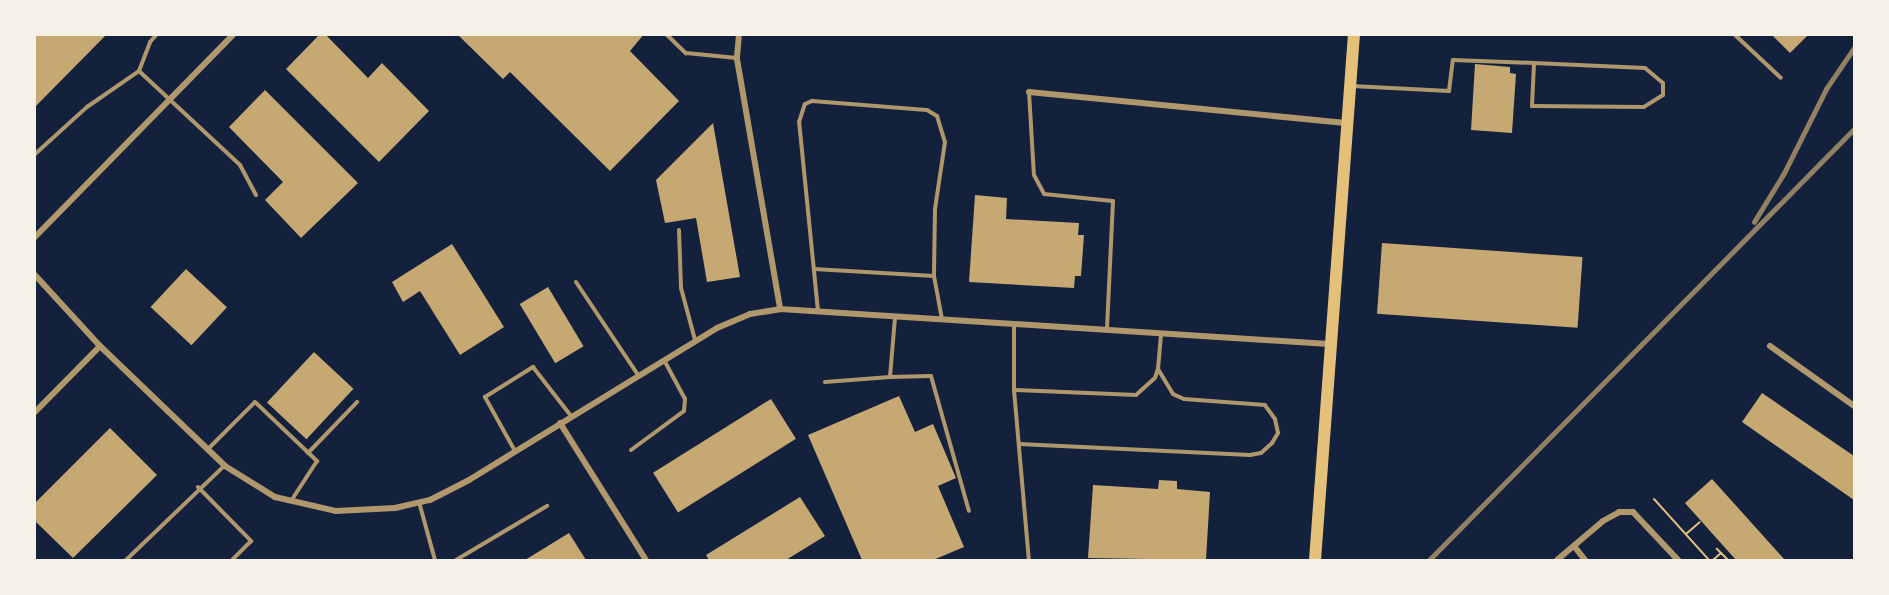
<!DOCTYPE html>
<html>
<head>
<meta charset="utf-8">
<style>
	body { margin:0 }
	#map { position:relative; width:1889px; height:595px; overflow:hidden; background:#14213d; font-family:"Asap Condensed",sans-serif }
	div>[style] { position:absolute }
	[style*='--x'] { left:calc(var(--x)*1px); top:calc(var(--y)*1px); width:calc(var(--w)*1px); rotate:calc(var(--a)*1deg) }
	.building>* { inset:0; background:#c6a872; transform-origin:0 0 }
	.path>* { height:2px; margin:-1px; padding:0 1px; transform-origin:1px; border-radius:1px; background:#e5c07b }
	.service>* { height:4px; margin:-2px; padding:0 2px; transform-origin:2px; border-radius:2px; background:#b1986c }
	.minor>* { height:6px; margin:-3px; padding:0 3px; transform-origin:3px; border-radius:3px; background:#b1986c }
	.primary>* { height:12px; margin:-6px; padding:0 6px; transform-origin:6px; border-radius:6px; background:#e5c07b }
	.rail>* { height:4.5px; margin:-2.25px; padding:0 2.25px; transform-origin:2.25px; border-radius:2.25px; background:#918062 }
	span { translate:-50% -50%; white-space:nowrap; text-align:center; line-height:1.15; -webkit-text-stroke:5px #f6f1e7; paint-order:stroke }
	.frame { position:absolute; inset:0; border:36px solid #f6f1e7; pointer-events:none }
</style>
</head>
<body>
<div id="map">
	<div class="building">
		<div style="clip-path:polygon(34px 34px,107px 34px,34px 108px)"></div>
		<div style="clip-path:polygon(320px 34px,325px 34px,368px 78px,382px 63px,429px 111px,379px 162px,286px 69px)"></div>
		<div style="clip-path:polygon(457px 34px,644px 34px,630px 51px,679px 101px,610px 171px,510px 72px,503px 79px)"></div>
		<div style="clip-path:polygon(1771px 34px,1809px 34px,1790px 53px)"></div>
		<div style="clip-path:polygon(1475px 64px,1510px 67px,1510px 73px,1516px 74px,1512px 133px,1471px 130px)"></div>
		<div style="clip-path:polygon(265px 90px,358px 183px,301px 238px,265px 200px,283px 182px,229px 127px)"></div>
		<div style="clip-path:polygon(713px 123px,740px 277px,707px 282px,696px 218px,665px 223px,656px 180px)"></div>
		<div style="clip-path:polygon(975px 195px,1007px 198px,1006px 219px,1079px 223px,1078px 235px,1084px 235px,1081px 276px,1075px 276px,1074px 288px,969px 282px)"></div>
		<div style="left:1382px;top:243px;width:201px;height:71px;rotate:4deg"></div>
		<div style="clip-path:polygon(452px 244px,504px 327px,460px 355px,420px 291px,403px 302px,392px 282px)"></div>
		<div style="left:186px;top:269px;width:56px;height:52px;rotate:43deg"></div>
		<div style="left:548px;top:287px;width:69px;height:33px;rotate:59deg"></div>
		<div style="left:314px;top:352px;width:54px;height:69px;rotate:43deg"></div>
		<div style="clip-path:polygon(1762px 393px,1854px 456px,1854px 500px,1742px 422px)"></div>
		<div style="clip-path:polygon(899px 396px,915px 432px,933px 424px,956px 478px,938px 486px,964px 547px,933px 560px,862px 560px,808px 435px)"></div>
		<div style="left:771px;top:399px;width:47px;height:139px;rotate:58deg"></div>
		<div style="clip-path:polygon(110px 428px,157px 475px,73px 558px,34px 520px,34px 504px)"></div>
		<div style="clip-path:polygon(1712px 479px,1785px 560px,1736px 560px,1685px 503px)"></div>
		<div style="clip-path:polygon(1159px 480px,1177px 481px,1177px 489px,1210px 492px,1206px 560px,1088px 558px,1093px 485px,1158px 489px)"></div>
		<div style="clip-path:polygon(800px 497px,825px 536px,786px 560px,709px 560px,706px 555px)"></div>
		<div style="clip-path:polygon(569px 533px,586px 560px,525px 560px)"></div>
	</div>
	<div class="path">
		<div style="--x:1654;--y:499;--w:82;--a:48"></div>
		<div style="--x:1686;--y:534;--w:18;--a:-41"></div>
		<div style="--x:1721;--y:553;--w:10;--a:45"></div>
		<div style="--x:1713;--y:560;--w:11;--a:-41"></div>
		<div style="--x:1721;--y:553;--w:6;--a:-135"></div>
	</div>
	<div class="service">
		<div style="--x:666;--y:34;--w:28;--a:44"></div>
		<div style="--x:686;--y:53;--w:51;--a:5.6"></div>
		<div style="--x:1734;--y:34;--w:64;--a:43.1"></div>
		<div style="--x:139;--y:71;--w:31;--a:-69"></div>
		<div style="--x:150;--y:42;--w:11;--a:-49"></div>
		<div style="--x:1352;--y:86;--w:97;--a:3"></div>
		<div style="--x:1449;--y:91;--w:31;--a:-83"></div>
		<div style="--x:1453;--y:60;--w:81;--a:2.1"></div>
		<div style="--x:1534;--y:63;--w:111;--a:2.6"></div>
		<div style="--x:1645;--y:68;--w:23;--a:40"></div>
		<div style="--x:1663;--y:83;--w:12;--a:90"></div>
		<div style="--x:1663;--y:95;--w:22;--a:148"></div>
		<div style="--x:1644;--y:107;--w:112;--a:-179.5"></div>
		<div style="--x:1532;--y:106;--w:43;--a:-87.3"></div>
		<div style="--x:1029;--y:92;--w:83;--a:86.6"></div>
		<div style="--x:1034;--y:175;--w:21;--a:62"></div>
		<div style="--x:1044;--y:194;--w:69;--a:5.8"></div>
		<div style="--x:1113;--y:201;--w:129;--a:92.7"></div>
		<div style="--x:34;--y:155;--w:72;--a:-42.2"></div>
		<div style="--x:87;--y:107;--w:63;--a:-34.7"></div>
		<div style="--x:139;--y:71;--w:138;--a:42.9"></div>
		<div style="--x:240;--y:165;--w:34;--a:62"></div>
		<div style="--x:679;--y:230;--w:58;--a:88"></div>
		<div style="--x:681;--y:288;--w:54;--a:74.9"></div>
		<div style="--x:814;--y:269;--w:120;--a:3.3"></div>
		<div style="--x:576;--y:282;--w:112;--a:56.3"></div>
		<div style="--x:818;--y:311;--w:190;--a:-95.7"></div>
		<div style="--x:799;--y:122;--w:19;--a:-72"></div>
		<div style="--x:805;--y:104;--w:8;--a:-23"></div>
		<div style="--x:812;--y:101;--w:115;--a:4.5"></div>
		<div style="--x:927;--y:110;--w:12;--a:31"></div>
		<div style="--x:937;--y:116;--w:27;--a:73"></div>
		<div style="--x:945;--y:142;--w:68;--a:98.5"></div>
		<div style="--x:935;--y:209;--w:67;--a:90.9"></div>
		<div style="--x:934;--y:276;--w:44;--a:79.5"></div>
		<div style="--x:1014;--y:324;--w:66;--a:90"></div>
		<div style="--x:1014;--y:390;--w:171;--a:85"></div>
		<div style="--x:890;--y:377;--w:41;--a:-1.4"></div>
		<div style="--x:931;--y:376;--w:140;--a:74.3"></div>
		<div style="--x:825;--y:382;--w:65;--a:-4.4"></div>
		<div style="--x:890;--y:377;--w:60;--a:-85.2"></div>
		<div style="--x:1014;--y:390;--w:122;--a:2.3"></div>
		<div style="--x:1136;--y:395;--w:25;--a:-42"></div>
		<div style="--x:1155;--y:378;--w:9;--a:-72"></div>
		<div style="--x:1019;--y:444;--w:231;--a:2.7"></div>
		<div style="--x:1250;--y:455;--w:11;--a:-10"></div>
		<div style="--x:1261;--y:453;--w:15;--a:-42"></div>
		<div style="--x:1272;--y:443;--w:12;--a:-59"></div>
		<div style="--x:1278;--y:433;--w:14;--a:-102"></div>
		<div style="--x:1275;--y:419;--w:17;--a:-126"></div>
		<div style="--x:1265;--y:405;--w:81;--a:-175.8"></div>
		<div style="--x:1184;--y:399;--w:12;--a:-156"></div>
		<div style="--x:1173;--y:394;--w:29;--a:-121"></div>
		<div style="--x:1158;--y:369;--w:35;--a:-85"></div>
		<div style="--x:208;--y:449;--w:66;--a:-45"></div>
		<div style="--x:255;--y:402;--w:86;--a:43.6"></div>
		<div style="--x:317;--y:461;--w:48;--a:123"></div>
		<div style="--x:631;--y:450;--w:66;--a:-36.3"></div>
		<div style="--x:684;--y:411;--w:12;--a:-85"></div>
		<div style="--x:685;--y:399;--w:44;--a:-118.3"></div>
		<div style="--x:515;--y:451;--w:62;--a:-119.1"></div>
		<div style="--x:485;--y:397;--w:57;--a:-32"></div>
		<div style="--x:533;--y:367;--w:62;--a:52.2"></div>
		<div style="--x:308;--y:453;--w:71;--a:-46.1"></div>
		<div style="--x:198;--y:487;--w:76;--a:45.5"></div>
		<div style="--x:251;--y:541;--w:27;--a:135"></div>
		<div style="--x:419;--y:502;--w:60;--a:74.6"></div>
		<div style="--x:126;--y:560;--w:136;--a:-43.8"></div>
		<div style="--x:456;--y:560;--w:106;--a:-30.7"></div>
	</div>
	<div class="minor">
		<div style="--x:739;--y:34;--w:25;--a:95"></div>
		<div style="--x:737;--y:59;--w:254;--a:80.2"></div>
		<div style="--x:1029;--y:92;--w:318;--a:5.6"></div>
		<div style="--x:34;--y:238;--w:284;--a:-45.6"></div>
		<div style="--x:34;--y:274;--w:98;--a:47.5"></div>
		<div style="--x:100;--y:346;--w:173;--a:43.8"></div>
		<div style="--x:225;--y:466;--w:59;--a:31.8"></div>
		<div style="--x:275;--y:497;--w:63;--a:12.9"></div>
		<div style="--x:336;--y:511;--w:59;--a:-2.9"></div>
		<div style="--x:395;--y:508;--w:36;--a:-13"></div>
		<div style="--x:430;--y:500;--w:44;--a:-27.1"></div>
		<div style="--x:469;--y:480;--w:291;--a:-31.5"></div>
		<div style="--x:717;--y:328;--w:36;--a:-23"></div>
		<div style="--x:750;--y:314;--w:30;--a:-9"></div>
		<div style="--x:780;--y:309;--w:550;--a:3.65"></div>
		<div style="--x:1770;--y:346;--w:103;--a:35.5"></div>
		<div style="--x:34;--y:413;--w:94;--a:-45.4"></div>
		<div style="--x:560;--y:423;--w:162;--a:57.9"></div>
		<div style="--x:1574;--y:546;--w:18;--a:52"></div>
		<div style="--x:1557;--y:560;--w:60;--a:-40.3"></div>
		<div style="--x:1603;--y:521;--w:18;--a:-29"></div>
		<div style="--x:1619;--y:512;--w:14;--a:0"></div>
		<div style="--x:1633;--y:512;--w:66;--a:46.8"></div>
	</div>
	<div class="primary">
		<div style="--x:1315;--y:560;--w:527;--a:-85.76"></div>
	</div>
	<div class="rail">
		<div style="--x:1754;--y:222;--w:57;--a:-58.5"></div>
		<div style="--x:1784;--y:173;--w:94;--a:-63.4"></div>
		<div style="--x:1826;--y:89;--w:50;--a:-55.7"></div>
		<div style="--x:1429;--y:560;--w:605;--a:-45.4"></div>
	</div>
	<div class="frame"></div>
</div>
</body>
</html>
